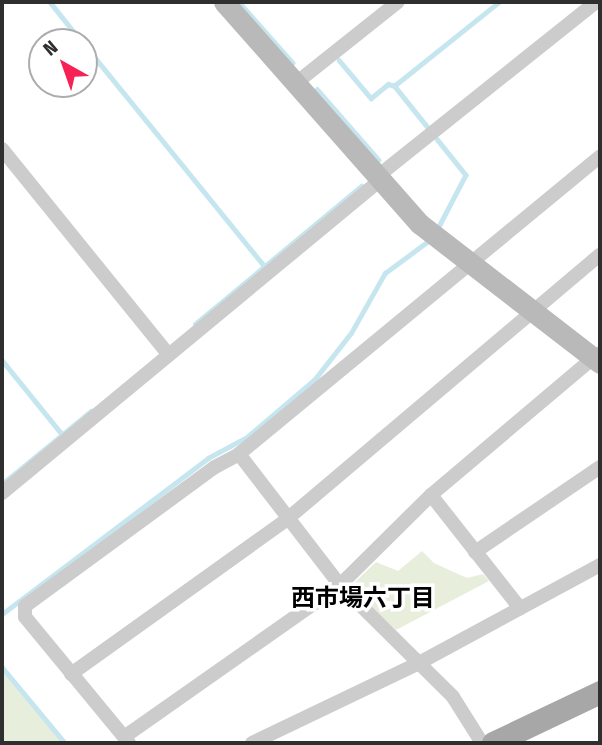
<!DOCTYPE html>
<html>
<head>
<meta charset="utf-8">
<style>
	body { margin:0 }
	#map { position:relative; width:602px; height:745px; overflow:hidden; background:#fff; font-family:"Fira Sans Condensed","Noto Sans JP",sans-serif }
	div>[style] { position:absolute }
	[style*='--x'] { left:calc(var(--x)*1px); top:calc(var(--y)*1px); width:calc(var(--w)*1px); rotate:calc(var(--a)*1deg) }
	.green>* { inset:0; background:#e8eedc }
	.stream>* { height:4.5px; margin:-2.25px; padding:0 2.25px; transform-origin:2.25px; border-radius:2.25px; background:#c6e6ef }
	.street>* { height:14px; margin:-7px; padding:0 7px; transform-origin:7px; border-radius:7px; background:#ccc }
	.secondary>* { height:21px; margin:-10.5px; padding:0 10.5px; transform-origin:10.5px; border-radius:10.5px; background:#b9b9b9 }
	.primary>* { height:23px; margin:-11.5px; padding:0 11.5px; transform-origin:11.5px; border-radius:11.5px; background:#a7a7a7 }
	span { translate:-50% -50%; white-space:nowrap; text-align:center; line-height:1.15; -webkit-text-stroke:7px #fff; paint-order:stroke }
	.neighbourhood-label { font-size:24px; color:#000; font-weight:700 }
	.frame { position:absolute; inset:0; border:4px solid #2f2f2f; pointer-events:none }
	.north { position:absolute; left:28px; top:28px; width:70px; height:70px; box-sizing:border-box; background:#fff; border:2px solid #acacac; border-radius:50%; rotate:320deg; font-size:19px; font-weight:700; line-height:28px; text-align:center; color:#2f2f2f }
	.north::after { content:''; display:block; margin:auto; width:24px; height:32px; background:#f62155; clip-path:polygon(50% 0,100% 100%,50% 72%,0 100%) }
</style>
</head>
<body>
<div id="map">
	<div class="green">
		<div style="clip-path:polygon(422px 551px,434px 563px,467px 578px,483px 574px,489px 581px,396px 630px,354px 591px,354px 583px,376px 562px,398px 571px)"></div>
		<div style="clip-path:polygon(2px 671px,63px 743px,2px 743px)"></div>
	</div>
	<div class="stream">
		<div style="--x:50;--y:2;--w:51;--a:51.3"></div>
		<div style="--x:239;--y:2;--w:81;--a:48.5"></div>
		<div style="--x:84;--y:44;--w:287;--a:50.9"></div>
		<div style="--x:339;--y:60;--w:50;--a:49.9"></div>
		<div style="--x:371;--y:98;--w:22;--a:-39"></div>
		<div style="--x:388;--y:84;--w:6;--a:18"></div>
		<div style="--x:317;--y:89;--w:94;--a:48.9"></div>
		<div style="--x:427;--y:127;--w:53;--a:-128.8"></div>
		<div style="--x:394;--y:86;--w:134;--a:-38.7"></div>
		<div style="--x:437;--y:139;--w:46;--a:51.1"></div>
		<div style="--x:466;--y:175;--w:56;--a:117.5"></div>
		<div style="--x:195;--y:324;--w:216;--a:-39.7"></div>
		<div style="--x:2;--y:360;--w:95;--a:51"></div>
		<div style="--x:2;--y:484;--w:115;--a:-39.4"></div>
		<div style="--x:2;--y:614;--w:258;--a:-37.1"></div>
		<div style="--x:208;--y:458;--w:44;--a:-28.3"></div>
		<div style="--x:247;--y:437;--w:89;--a:-40.5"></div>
		<div style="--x:315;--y:379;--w:58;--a:-52"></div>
		<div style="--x:351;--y:333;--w:69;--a:-60.5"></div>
		<div style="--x:385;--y:273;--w:52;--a:-36.4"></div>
		<div style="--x:2;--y:667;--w:99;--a:50.3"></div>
	</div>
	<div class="street">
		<div style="--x:296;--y:83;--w:130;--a:-38.5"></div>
		<div style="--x:2;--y:149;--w:265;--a:51"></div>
		<div style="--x:378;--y:176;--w:279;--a:-38.6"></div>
		<div style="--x:239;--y:454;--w:165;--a:52.4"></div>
		<div style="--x:340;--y:585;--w:159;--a:44.7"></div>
		<div style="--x:453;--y:697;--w:54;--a:57.8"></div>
		<div style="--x:2;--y:493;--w:492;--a:-39.6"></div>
		<div style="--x:431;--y:495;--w:144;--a:51.8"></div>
		<div style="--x:475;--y:552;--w:151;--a:-34.2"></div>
		<div style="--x:71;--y:674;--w:264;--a:-35.6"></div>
		<div style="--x:286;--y:520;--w:411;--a:-40.2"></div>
		<div style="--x:124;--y:737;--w:264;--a:-35.1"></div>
		<div style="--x:340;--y:585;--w:128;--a:-44.7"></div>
		<div style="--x:431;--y:495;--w:219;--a:-40.2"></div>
		<div style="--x:129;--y:743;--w:163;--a:-129.5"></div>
		<div style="--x:25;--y:617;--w:11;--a:-90"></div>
		<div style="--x:25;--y:606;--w:235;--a:-36.2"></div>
		<div style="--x:215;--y:467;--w:27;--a:-28"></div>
		<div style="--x:239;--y:454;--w:468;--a:-39.5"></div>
		<div style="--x:252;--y:743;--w:185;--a:-25.6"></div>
		<div style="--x:419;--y:663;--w:206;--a:-28.4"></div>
	</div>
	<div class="secondary">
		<div style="--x:224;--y:2;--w:296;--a:48.6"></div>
		<div style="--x:420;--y:224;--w:227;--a:37.7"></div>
	</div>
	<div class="primary">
		<div style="--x:493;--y:743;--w:119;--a:-25.5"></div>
	</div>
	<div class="neighbourhood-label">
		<span style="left:363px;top:599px">西市場六丁目</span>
	</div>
	<div class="frame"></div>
	<div class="north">N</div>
</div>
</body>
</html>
